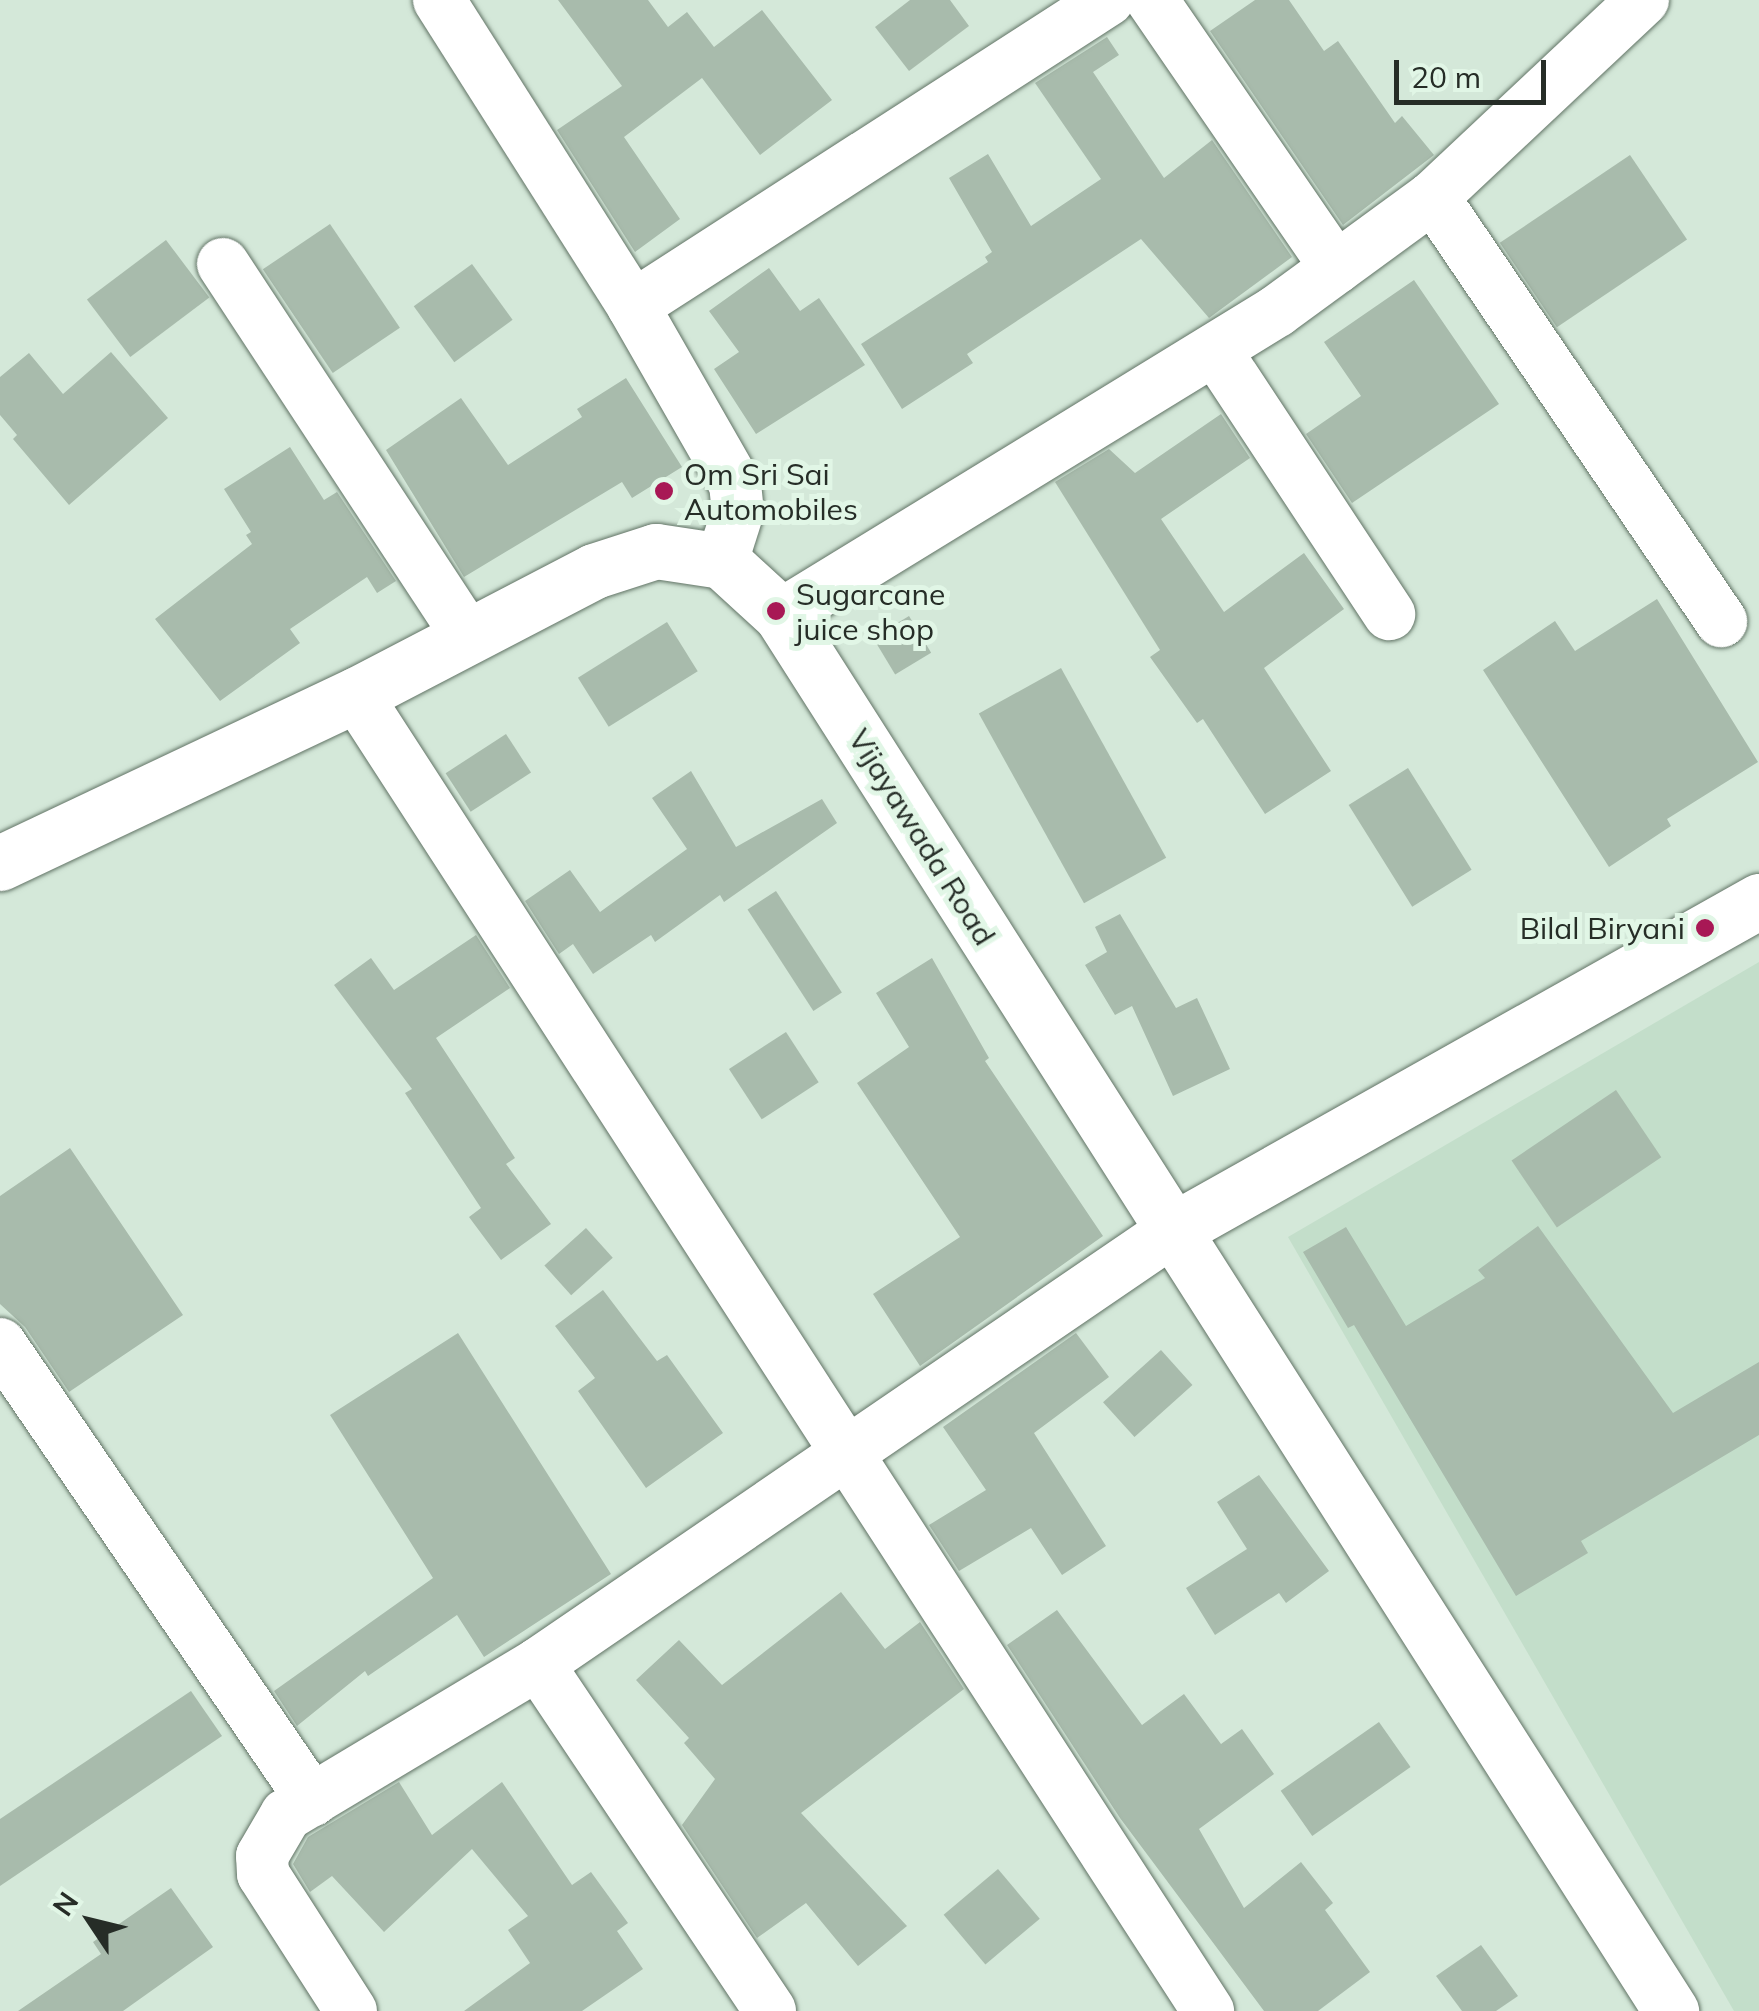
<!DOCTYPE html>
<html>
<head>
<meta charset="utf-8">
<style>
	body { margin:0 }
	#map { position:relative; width:1759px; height:2011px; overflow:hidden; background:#d4e8d9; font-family:Mulish,sans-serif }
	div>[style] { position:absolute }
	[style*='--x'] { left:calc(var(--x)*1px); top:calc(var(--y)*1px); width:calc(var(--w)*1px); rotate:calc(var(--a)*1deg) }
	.built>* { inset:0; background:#c3deca }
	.building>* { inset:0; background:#a8bbac; transform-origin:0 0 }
	.roads { filter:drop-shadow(0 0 2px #617365) drop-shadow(0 0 2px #617365) }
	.street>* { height:52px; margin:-26px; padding:0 26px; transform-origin:26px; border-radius:26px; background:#fff }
	.secondary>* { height:55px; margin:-27.5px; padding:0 27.5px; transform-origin:27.5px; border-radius:27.5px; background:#fff }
	.primary>* { height:55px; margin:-27.5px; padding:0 27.5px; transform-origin:27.5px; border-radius:27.5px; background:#fff }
	.dots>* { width:28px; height:28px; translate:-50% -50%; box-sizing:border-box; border:5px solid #e1f6e6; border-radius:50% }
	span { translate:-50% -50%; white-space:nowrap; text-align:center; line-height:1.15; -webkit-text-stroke:10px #e1f6e6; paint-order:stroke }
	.poi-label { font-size:30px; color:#262d27 }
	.left { translate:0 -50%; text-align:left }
	.right { translate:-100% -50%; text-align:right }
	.street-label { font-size:30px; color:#262d27 }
	.north { position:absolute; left:40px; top:1871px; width:100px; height:100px; -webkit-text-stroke:8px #e1f6e6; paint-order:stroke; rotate:305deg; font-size:28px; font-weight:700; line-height:40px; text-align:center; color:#262d27 }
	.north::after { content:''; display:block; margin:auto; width:35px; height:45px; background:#262d27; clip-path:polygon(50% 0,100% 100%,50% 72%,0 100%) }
	.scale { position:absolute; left:1394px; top:60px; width:152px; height:45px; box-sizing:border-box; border:5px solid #262d27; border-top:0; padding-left:12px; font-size:30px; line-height:35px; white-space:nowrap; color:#262d27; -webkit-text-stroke:8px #e1f6e6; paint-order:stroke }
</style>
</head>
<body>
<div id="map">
	<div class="built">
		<div style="clip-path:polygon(1759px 962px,1759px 2011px,1734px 2011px,1288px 1237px)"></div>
	</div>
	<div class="building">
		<div style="clip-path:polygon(558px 0,648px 0,668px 27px,687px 12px,714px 47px,762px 10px,832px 100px,760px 155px,702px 78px,624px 137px,680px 219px,635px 252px,557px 130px,622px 86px)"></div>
		<div style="clip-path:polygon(910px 0,950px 0,969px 26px,909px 71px,875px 27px)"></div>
		<div style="clip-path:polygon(1255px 0,1289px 0,1324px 51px,1338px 41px,1395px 123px,1402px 116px,1434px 155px,1343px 225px,1210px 31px)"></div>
		<div style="clip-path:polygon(1107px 37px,1119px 55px,1093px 72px,1164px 178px,1212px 140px,1292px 257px,1209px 318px,1141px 239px,967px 354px,973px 363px,902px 409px,861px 344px,988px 262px,985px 257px,992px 252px,949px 178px,988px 154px,1031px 226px,1101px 179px,1035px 83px)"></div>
		<div style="left:1630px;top:155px;width:102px;height:157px;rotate:56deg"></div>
		<div style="left:330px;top:224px;width:125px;height:81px;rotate:56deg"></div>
		<div style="left:166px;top:240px;width:72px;height:99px;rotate:53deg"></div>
		<div style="left:472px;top:264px;width:69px;height:72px;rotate:54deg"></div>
		<div style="clip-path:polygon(769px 268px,800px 311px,819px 298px,865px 365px,756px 434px,714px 369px,739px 352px,709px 311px)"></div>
		<div style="clip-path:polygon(1414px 280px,1499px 404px,1352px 503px,1306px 434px,1361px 396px,1324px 342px)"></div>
		<div style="clip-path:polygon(111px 352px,168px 418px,69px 505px,13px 439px,17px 435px,0 415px,0 377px,29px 353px,63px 394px)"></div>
		<div style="clip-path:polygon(626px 378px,682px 467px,632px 498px,622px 482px,464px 577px,386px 450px,461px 398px,508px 465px,582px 417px,577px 409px)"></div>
		<div style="clip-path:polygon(1221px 414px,1250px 458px,1161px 519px,1224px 612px,1304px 553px,1344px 609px,1264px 668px,1331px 771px,1265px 814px,1203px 719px,1197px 723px,1150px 657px,1160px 650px,1055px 482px,1109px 449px,1135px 473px)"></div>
		<div style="clip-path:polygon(290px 447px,324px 500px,337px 492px,396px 581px,377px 593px,367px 577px,290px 629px,300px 643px,220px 701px,155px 619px,252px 544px,246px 535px,251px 532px,224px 489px)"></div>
		<div style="clip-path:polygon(1657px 599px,1758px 762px,1667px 819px,1671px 826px,1609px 867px,1483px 670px,1555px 621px,1575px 651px)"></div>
		<div style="left:909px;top:616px;width:43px;height:42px;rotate:59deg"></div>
		<div style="left:667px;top:622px;width:58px;height:105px;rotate:58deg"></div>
		<div style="left:1061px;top:668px;width:217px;height:94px;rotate:61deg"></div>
		<div style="left:506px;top:734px;width:46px;height:72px;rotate:57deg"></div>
		<div style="left:1408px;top:768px;width:120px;height:70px;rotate:58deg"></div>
		<div style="clip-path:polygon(691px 771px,736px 847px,822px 799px,837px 823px,724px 902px,720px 895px,655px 942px,651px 935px,593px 974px,573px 944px,559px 954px,525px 901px,570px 870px,600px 912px,687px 849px,652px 798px)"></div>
		<div style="left:776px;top:891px;width:121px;height:34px;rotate:57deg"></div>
		<div style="clip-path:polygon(1120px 914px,1176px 1008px,1197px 998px,1230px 1069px,1173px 1096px,1132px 1006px,1115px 1015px,1085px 965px,1107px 952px,1095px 927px)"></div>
		<div style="clip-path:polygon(476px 935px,510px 988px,436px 1038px,515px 1158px,506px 1164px,551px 1224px,501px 1260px,469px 1217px,481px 1208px,405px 1093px,412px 1089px,334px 985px,371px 958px,394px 990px)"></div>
		<div style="clip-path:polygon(932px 958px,989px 1058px,985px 1061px,1103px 1236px,920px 1366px,873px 1294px,960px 1237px,857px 1083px,909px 1047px,876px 993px)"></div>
		<div style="left:786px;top:1032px;width:60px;height:68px;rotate:57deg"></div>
		<div style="left:1616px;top:1090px;width:81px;height:126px;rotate:56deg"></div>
		<div style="clip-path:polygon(70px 1148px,183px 1315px,69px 1392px,25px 1327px,0 1304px,0 1196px)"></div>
		<div style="clip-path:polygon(1538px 1226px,1673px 1413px,1759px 1362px,1759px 1435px,1581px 1541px,1588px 1553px,1516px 1596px,1354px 1325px,1348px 1328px,1303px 1252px,1346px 1227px,1406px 1326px,1485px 1278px,1478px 1270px)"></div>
		<div style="left:586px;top:1228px;width:40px;height:56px;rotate:48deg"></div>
		<div style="clip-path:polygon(603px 1290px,657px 1361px,667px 1355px,723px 1433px,646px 1488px,578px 1391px,595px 1378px,555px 1326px)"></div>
		<div style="clip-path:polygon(458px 1333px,611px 1574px,484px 1657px,457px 1615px,368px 1676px,365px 1671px,297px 1726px,274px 1691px,433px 1578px,330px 1415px)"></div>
		<div style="clip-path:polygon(1076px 1333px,1109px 1377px,1034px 1433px,1106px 1546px,1062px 1575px,1031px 1528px,959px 1571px,929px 1525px,986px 1490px,943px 1427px)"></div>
		<div style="left:1161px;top:1350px;width:47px;height:78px;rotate:48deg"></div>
		<div style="clip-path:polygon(1259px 1475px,1329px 1571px,1286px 1603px,1279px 1593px,1215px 1635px,1186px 1588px,1247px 1549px,1217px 1502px)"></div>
		<div style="clip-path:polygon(841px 1592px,885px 1649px,920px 1622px,964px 1689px,801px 1813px,907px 1926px,858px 1966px,806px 1903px,757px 1938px,682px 1825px,715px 1779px,684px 1743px,689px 1738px,636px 1680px,679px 1640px,722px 1685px)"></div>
		<div style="clip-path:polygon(1057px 1610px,1142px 1725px,1184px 1694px,1221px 1744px,1242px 1729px,1274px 1774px,1199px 1829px,1244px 1908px,1301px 1862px,1333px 1903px,1325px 1910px,1370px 1972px,1318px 2011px,1264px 2011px,1120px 1818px,1007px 1645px)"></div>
		<div style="clip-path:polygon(191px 1691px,222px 1736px,0 1886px,0 1819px)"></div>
		<div style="left:1379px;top:1722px;width:55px;height:120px;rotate:55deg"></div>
		<div style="clip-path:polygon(399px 1782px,432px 1835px,502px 1782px,572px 1885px,591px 1872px,628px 1923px,617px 1931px,643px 1969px,582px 2011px,464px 2011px,530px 1963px,508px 1930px,528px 1916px,472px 1849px,384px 1932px,332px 1876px,310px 1892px,293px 1864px,308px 1837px)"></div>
		<div style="left:998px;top:1869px;width:65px;height:71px;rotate:50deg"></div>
		<div style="clip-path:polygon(171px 1888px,213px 1947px,123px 2011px,18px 2011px,101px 1954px,93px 1942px)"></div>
		<div style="clip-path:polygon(1481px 1945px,1518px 1996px,1496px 2011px,1462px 2011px,1436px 1976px)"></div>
	</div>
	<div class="roads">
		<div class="street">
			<div style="--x:439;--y:0;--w:362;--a:57.6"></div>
			<div style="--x:633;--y:306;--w:205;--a:60.2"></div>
			<div style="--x:735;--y:484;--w:27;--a:84"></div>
			<div style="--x:738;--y:511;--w:52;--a:107.7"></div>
			<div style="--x:1152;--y:0;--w:325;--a:55.5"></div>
			<div style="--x:1433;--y:197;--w:513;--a:55.81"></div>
			<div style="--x:223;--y:264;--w:444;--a:56.7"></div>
			<div style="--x:633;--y:306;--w:565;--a:-32.79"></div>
			<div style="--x:1217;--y:353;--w:313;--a:56.6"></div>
			<div style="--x:781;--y:615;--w:582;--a:-31.5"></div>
			<div style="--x:1277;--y:311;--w:193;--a:-36.2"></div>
			<div style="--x:1433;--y:197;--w:288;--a:-43.2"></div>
			<div style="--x:356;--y:695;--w:1568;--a:57.08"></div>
			<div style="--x:0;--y:1344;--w:553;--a:55.62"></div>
			<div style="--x:538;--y:1664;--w:417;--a:56.2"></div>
			<div style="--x:351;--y:2011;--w:163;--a:-122.7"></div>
			<div style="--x:263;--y:1874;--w:18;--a:-93"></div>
			<div style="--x:262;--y:1856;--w:48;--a:-59.7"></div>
			<div style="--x:286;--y:1815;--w:294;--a:-30.9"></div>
			<div style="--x:538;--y:1664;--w:771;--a:-34.33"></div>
		</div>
		<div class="secondary">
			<div style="--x:781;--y:615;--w:1656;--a:57.48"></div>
			<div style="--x:0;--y:863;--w:394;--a:-25.3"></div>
			<div style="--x:356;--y:695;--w:268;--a:-27.5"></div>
			<div style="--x:594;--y:571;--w:65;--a:-17.9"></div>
			<div style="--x:656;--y:551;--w:67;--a:8.6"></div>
			<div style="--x:1175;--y:1229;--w:670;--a:-29.32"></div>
		</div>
		<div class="primary">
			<div style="--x:722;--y:561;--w:80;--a:42.5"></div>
		</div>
	</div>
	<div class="dots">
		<div style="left:664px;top:491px;background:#a81855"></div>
		<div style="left:776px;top:611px;background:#a81855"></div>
		<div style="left:1705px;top:928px;background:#a81855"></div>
	</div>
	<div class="poi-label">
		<span class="left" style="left:684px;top:491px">Om Sri Sai<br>Automobiles</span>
		<span class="left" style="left:796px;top:611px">Sugarcane<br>juice shop</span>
		<span class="right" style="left:1685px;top:928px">Bilal Biryani</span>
	</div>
	<div class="street-label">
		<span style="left:922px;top:837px;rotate:58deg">Vijayawada Road</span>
	</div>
	<div class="north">N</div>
	<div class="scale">20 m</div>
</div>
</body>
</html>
